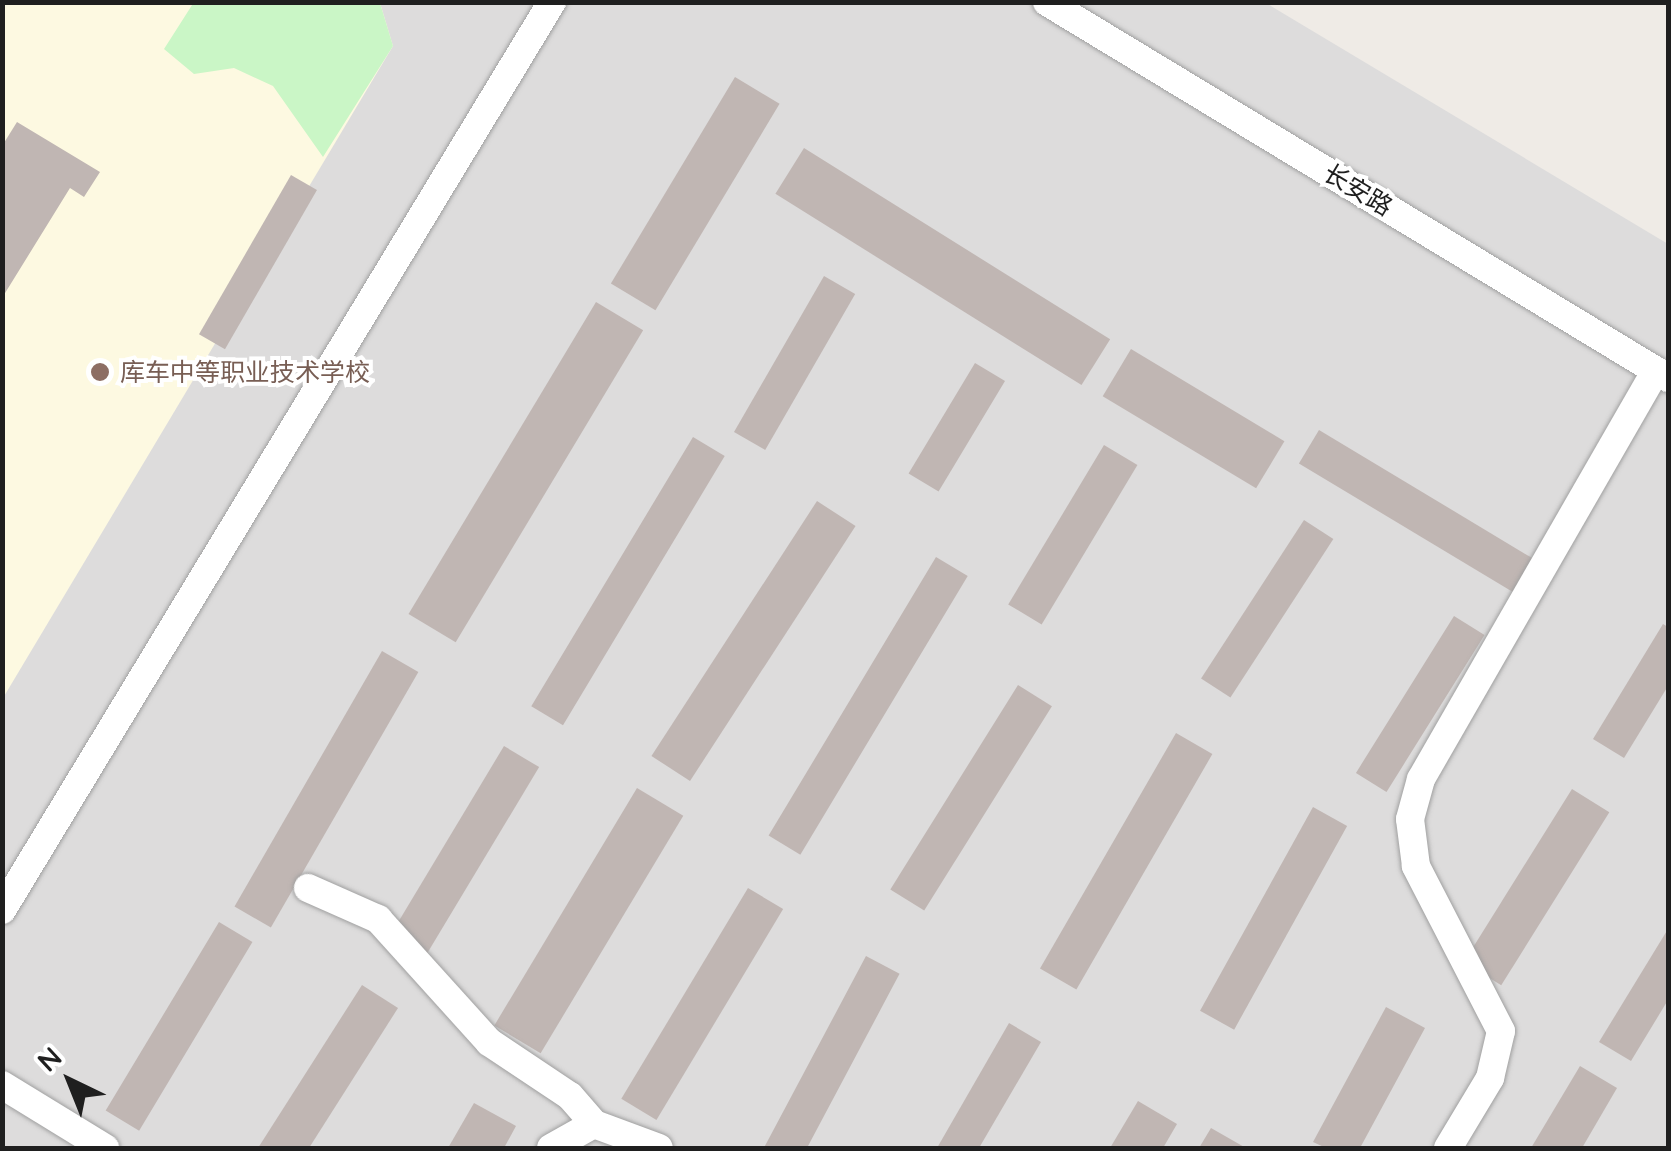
<!DOCTYPE html>
<html>
<head>
<meta charset="utf-8">
<style>
	body { margin:0 }
	#map { position:relative; width:1671px; height:1151px; overflow:hidden; background:#efebe6; font-family:Quicksand,"Noto Sans SC",sans-serif }
	div>[style] { position:absolute }
	[style*='--x'] { left:calc(var(--x)*1px); top:calc(var(--y)*1px); width:calc(var(--w)*1px); rotate:calc(var(--a)*1deg) }
	.residential>* { inset:0; background:#dddcdc }
	.education>* { inset:0; background:#fdf9e1 }
	.park>* { inset:0; background:#caf6c6 }
	.building>* { inset:0; background:#c0b6b3; transform-origin:0 0 }
	.roads { filter:drop-shadow(0 0 2px #a0a0a0) drop-shadow(0 0 2px #a0a0a0) }
	.minor>* { height:28px; margin:-14px; padding:0 14px; transform-origin:14px; border-radius:14px; background:#fff }
	.dots>* { width:28px; height:28px; translate:-50% -50%; box-sizing:border-box; border:5px solid #fff; border-radius:50% }
	span { translate:-50% -50%; white-space:nowrap; text-align:center; line-height:1.15; -webkit-text-stroke:8px #fff; paint-order:stroke }
	.street-label { font-size:25px; color:#1f1f1f }
	.education-label { font-size:25px; color:#785e54 }
	.left { translate:0 -50%; text-align:left }
	.frame { position:absolute; inset:0; border:5px solid #1f1f1f; pointer-events:none }
	.north { position:absolute; left:20px; top:1031px; width:100px; height:100px; -webkit-text-stroke:8px #fff; paint-order:stroke; rotate:317deg; font-size:28px; font-weight:700; line-height:40px; text-align:center; color:#1f1f1f }
	.north::after { content:''; display:block; margin:auto; width:35px; height:45px; background:#1f1f1f; clip-path:polygon(50% 0,100% 100%,50% 72%,0 100%) }
</style>
</head>
<body>
<div id="map">
	<div class="residential">
		<div style="clip-path:polygon(2px 3px,1266px 3px,1668px 244px,1668px 1148px,3px 1148px)"></div>
	</div>
	<div class="education">
		<div style="clip-path:polygon(3px 3px,380px 3px,393px 46px,3px 698px)"></div>
	</div>
	<div class="park">
		<div style="clip-path:polygon(194px 2px,380px 3px,393px 46px,323px 157px,273px 86px,234px 68px,194px 74px,164px 49px)"></div>
	</div>
	<div class="building">
		<div style="left:735px;top:77px;width:52px;height:241px;rotate:31deg"></div>
		<div style="clip-path:polygon(17px 122px,100px 172px,84px 197px,70px 188px,2px 298px,2px 146px)"></div>
		<div style="left:804px;top:148px;width:361px;height:54px;rotate:32deg"></div>
		<div style="left:291px;top:175px;width:30px;height:184px;rotate:30deg"></div>
		<div style="left:824px;top:276px;width:36px;height:180px;rotate:30deg"></div>
		<div style="left:596px;top:302px;width:55px;height:364px;rotate:31deg"></div>
		<div style="left:1131px;top:349px;width:179px;height:55px;rotate:31deg"></div>
		<div style="left:975px;top:363px;width:35px;height:129px;rotate:31deg"></div>
		<div style="left:1319px;top:430px;width:253px;height:39px;rotate:31deg"></div>
		<div style="left:693px;top:437px;width:37px;height:314px;rotate:31deg"></div>
		<div style="left:1104px;top:445px;width:39px;height:186px;rotate:31deg"></div>
		<div style="left:817px;top:501px;width:46px;height:304px;rotate:33deg"></div>
		<div style="left:1304px;top:520px;width:35px;height:189px;rotate:33deg"></div>
		<div style="left:936px;top:557px;width:37px;height:325px;rotate:31deg"></div>
		<div style="left:1454px;top:616px;width:36px;height:185px;rotate:32deg"></div>
		<div style="clip-path:polygon(1663px 624px,1668px 627px,1668px 686px,1624px 758px,1593px 739px)"></div>
		<div style="left:382px;top:651px;width:42px;height:295px;rotate:30deg"></div>
		<div style="left:1018px;top:685px;width:40px;height:241px;rotate:32deg"></div>
		<div style="left:1176px;top:733px;width:42px;height:272px;rotate:30deg"></div>
		<div style="left:504px;top:746px;width:41px;height:231px;rotate:31deg"></div>
		<div style="left:637px;top:788px;width:54px;height:277px;rotate:31deg"></div>
		<div style="left:1572px;top:789px;width:44px;height:204px;rotate:32deg"></div>
		<div style="left:1313px;top:807px;width:39px;height:233px;rotate:29deg"></div>
		<div style="left:748px;top:888px;width:41px;height:246px;rotate:31deg"></div>
		<div style="left:219px;top:922px;width:39px;height:220px;rotate:31deg"></div>
		<div style="clip-path:polygon(1668px 929px,1668px 1000px,1631px 1061px,1599px 1042px)"></div>
		<div style="left:866px;top:956px;width:38px;height:219px;rotate:28deg"></div>
		<div style="clip-path:polygon(362px 985px,398px 1008px,309px 1148px,258px 1148px)"></div>
		<div style="clip-path:polygon(1386px 1007px,1425px 1028px,1360px 1148px,1326px 1148px,1313px 1142px)"></div>
		<div style="clip-path:polygon(1009px 1023px,1041px 1042px,979px 1148px,937px 1148px)"></div>
		<div style="clip-path:polygon(1580px 1066px,1617px 1088px,1582px 1148px,1531px 1148px)"></div>
		<div style="clip-path:polygon(1138px 1101px,1177px 1124px,1163px 1148px,1110px 1148px)"></div>
		<div style="clip-path:polygon(474px 1103px,516px 1126px,504px 1148px,448px 1148px)"></div>
		<div style="clip-path:polygon(1211px 1128px,1246px 1148px,1199px 1148px)"></div>
	</div>
	<div class="roads">
		<div class="minor">
			<div style="--x:1047;--y:2;--w:726;--a:31.19"></div>
			<div style="--x:308;--y:888;--w:77;--a:23.9"></div>
			<div style="--x:378;--y:919;--w:166;--a:47.9"></div>
			<div style="--x:489;--y:1042;--w:97;--a:33.7"></div>
			<div style="--x:570;--y:1096;--w:37;--a:49"></div>
			<div style="--x:2;--y:910;--w:1062;--a:-58.8"></div>
			<div style="--x:2;--y:1085;--w:121;--a:31.5"></div>
			<div style="--x:551;--y:1148;--w:49;--a:-29.2"></div>
			<div style="--x:594;--y:1124;--w:69;--a:20.3"></div>
			<div style="--x:1448;--y:1148;--w:82;--a:-59"></div>
			<div style="--x:1490;--y:1078;--w:48;--a:-76.8"></div>
			<div style="--x:1501;--y:1031;--w:186;--a:-117.3"></div>
			<div style="--x:1416;--y:866;--w:47;--a:-97.3"></div>
			<div style="--x:1410;--y:819;--w:41;--a:-74.6"></div>
			<div style="--x:1421;--y:779;--w:471;--a:-60.1"></div>
		</div>
	</div>
	<div class="dots">
		<div style="left:100px;top:372px;background:#8d6e63"></div>
	</div>
	<div class="street-label">
		<span style="left:1358px;top:190px;rotate:31deg">长安路</span>
	</div>
	<div class="education-label">
		<span class="left" style="left:120px;top:372px">库车中等职业技术学校</span>
	</div>
	<div class="frame"></div>
	<div class="north">N</div>
</div>
</body>
</html>
